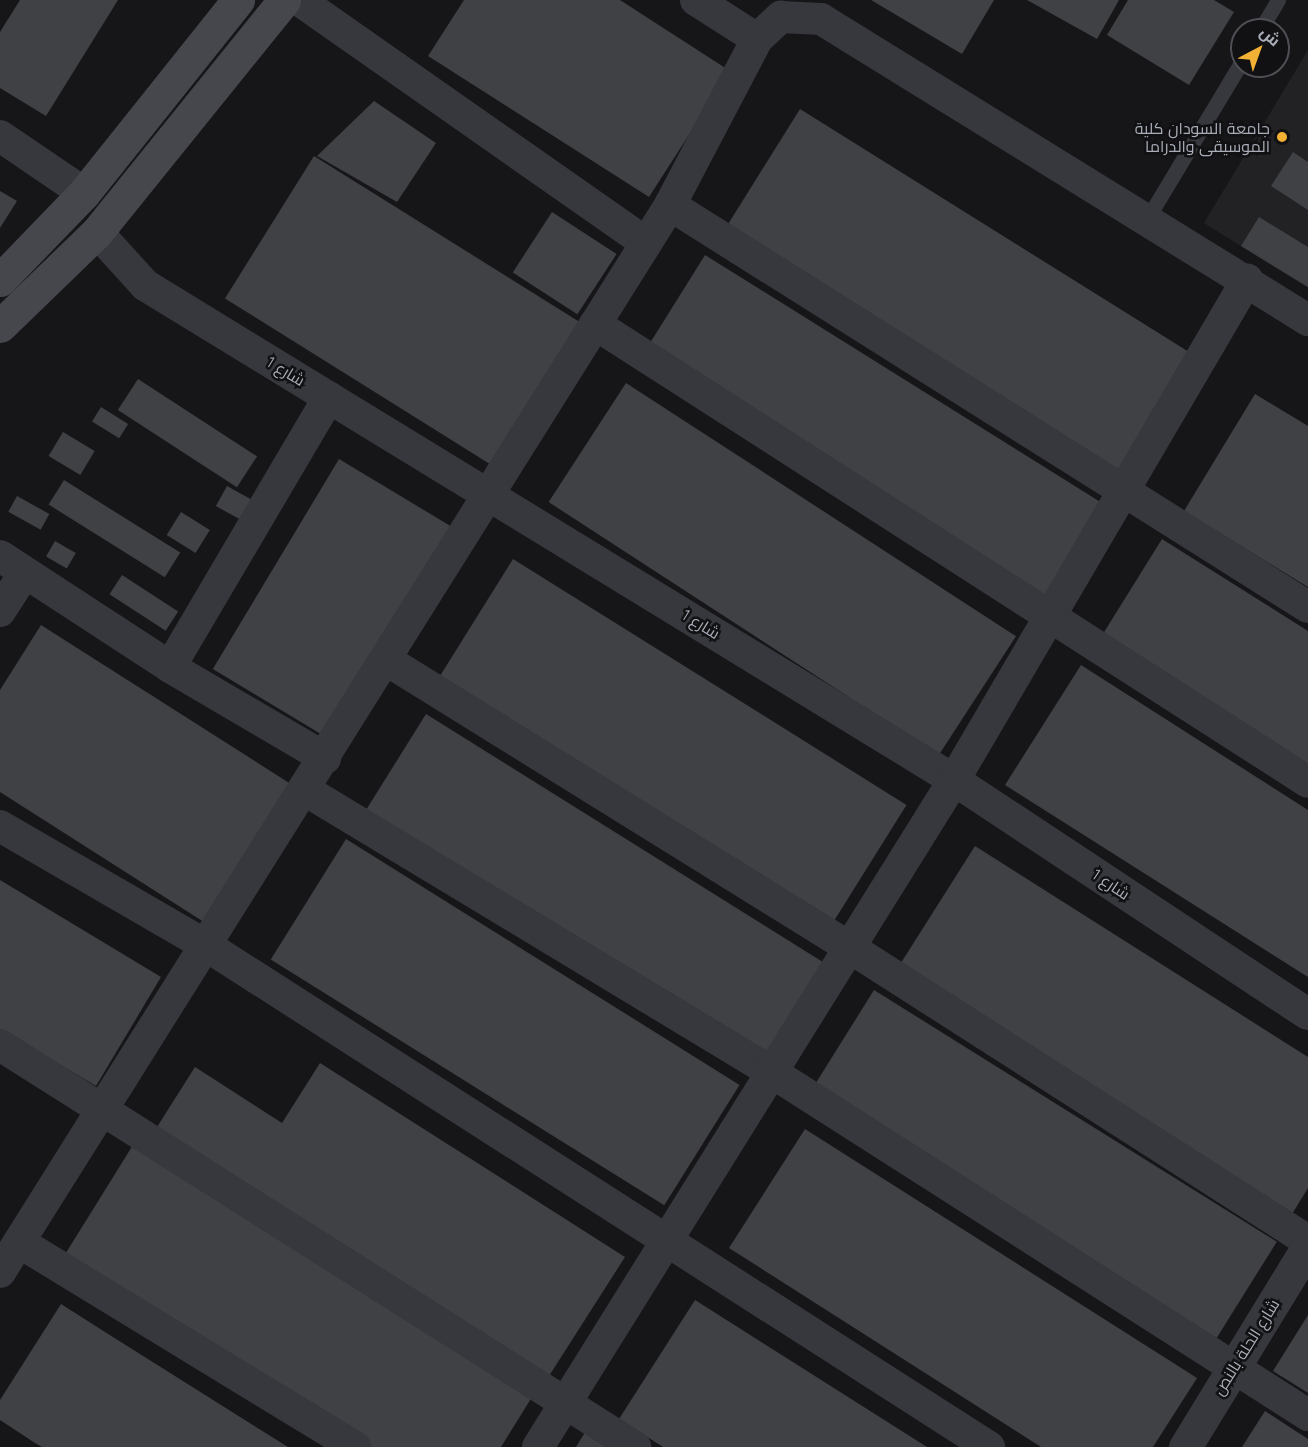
<!DOCTYPE html>
<html>
<head>
<meta charset="utf-8">
<style>
	body { margin:0 }
	#map { position:relative; width:1308px; height:1447px; overflow:hidden; background:#161618; font-family:Quicksand,Cairo,sans-serif }
	div>[style] { position:absolute }
	[style*='--x'] { left:calc(var(--x)*1px); top:calc(var(--y)*1px); width:calc(var(--w)*1px); rotate:calc(var(--a)*1deg) }
	.built>* { inset:0; background:#222225 }
	.building>* { inset:0; background:#404145; transform-origin:0 0 }
	.service>* { height:15px; margin:-7.5px; padding:0 7.5px; transform-origin:7.5px; border-radius:7.5px; background:#37383d }
	.minor>* { height:32px; margin:-16px; padding:0 16px; transform-origin:16px; border-radius:16px; background:#37383d }
	.tertiary>* { height:33px; margin:-16.5px; padding:0 16.5px; transform-origin:16.5px; border-radius:16.5px; background:#37383d }
	.secondary>* { height:33px; margin:-16.5px; padding:0 16.5px; transform-origin:16.5px; border-radius:16.5px; background:#45474d }
	.dots>* { width:16px; height:16px; translate:-50% -50%; box-sizing:border-box; border:3px solid #111113; border-radius:50% }
	span { translate:-50% -50%; white-space:nowrap; text-align:center; line-height:1.15; -webkit-text-stroke:5px #111113; paint-order:stroke }
	.poi-label { font-size:16px; color:#a8adb8 }
	.right { translate:-100% -50%; text-align:right }
	.street-label { font-size:16px; color:#a8adb8 }
	.north { position:absolute; left:1230px; top:18px; width:60px; height:60px; box-sizing:border-box; background:#111113; border:2px solid #4d4f55; border-radius:50%; rotate:41deg; font-size:16px; font-weight:700; line-height:24px; text-align:center; color:#a8adb8 }
	.north::after { content:''; display:block; margin:auto; width:21px; height:27px; background:#f2b134; clip-path:polygon(50% 0,100% 100%,50% 72%,0 100%) }
</style>
</head>
<body>
<div id="map">
	<div class="built">
		<div style="clip-path:polygon(1308px 50px,1308px 288px,1204px 223px)"></div>
	</div>
	<div class="building">
		<div style="clip-path:polygon(20px 0,118px 0,46px 116px,0 88px,0 32px)"></div>
		<div style="clip-path:polygon(464px 0,620px 0,730px 71px,649px 197px,428px 56px)"></div>
		<div style="clip-path:polygon(871px 0,994px 0,962px 54px)"></div>
		<div style="clip-path:polygon(1027px 0,1119px 0,1097px 39px)"></div>
		<div style="clip-path:polygon(1128px 0,1214px 0,1234px 12px,1189px 85px,1107px 35px)"></div>
		<div style="clip-path:polygon(374px 101px,436px 143px,397px 202px,317px 156px)"></div>
		<div style="left:800px;top:109px;width:462px;height:137px;rotate:32deg"></div>
		<div style="clip-path:polygon(1293px 152px,1308px 162px,1308px 210px,1271px 186px)"></div>
		<div style="left:314px;top:156px;width:317px;height:168px;rotate:32deg"></div>
		<div style="clip-path:polygon(0 191px,17px 201px,0 228px)"></div>
		<div style="left:552px;top:212px;width:77px;height:72px;rotate:33deg"></div>
		<div style="clip-path:polygon(1259px 217px,1308px 247px,1308px 287px,1241px 246px)"></div>
		<div style="left:705px;top:255px;width:471px;height:115px;rotate:32deg"></div>
		<div style="left:138px;top:379px;width:142px;height:37px;rotate:33deg"></div>
		<div style="left:626px;top:383px;width:465px;height:142px;rotate:33deg"></div>
		<div style="clip-path:polygon(1255px 394px,1308px 426px,1308px 587px,1184px 511px)"></div>
		<div style="left:101px;top:407px;width:32px;height:17px;rotate:32deg"></div>
		<div style="left:63px;top:432px;width:37px;height:28px;rotate:31deg"></div>
		<div style="left:339px;top:459px;width:130px;height:245px;rotate:31deg"></div>
		<div style="left:64px;top:480px;width:137px;height:29px;rotate:32deg"></div>
		<div style="left:227px;top:486px;width:33px;height:23px;rotate:29deg"></div>
		<div style="left:17px;top:496px;width:37px;height:18px;rotate:29deg"></div>
		<div style="left:181px;top:512px;width:34px;height:27px;rotate:32deg"></div>
		<div style="clip-path:polygon(1162px 539px,1308px 631px,1308px 768px,1101px 637px)"></div>
		<div style="left:55px;top:541px;width:24px;height:18px;rotate:30deg"></div>
		<div style="left:513px;top:559px;width:464px;height:142px;rotate:32deg"></div>
		<div style="left:122px;top:575px;width:67px;height:23px;rotate:33deg"></div>
		<div style="clip-path:polygon(41px 625px,294px 786px,207px 924px,0 792px,0 690px)"></div>
		<div style="clip-path:polygon(1081px 665px,1308px 810px,1308px 977px,1005px 785px)"></div>
		<div style="left:426px;top:714px;width:475px;height:115px;rotate:32deg"></div>
		<div style="left:346px;top:839px;width:464px;height:142px;rotate:32deg"></div>
		<div style="clip-path:polygon(975px 846px,1308px 1057px,1308px 1188px,1292px 1214px,899px 966px)"></div>
		<div style="clip-path:polygon(0 880px,161px 977px,96px 1086px,0 1029px)"></div>
		<div style="left:874px;top:990px;width:475px;height:115px;rotate:32deg"></div>
		<div style="clip-path:polygon(320px 1063px,625px 1257px,549px 1376px,157px 1127px,195px 1067px,282px 1123px)"></div>
		<div style="clip-path:polygon(805px 1129px,1197px 1378px,1153px 1447px,1041px 1447px,729px 1248px)"></div>
		<div style="clip-path:polygon(133px 1145px,532px 1397px,501px 1447px,367px 1447px,64px 1256px)"></div>
		<div style="clip-path:polygon(695px 1300px,927px 1447px,663px 1447px,619px 1419px)"></div>
		<div style="clip-path:polygon(61px 1304px,105px 1332px,288px 1447px,42px 1447px,35px 1443px,0 1420px,0 1400px)"></div>
		<div style="clip-path:polygon(1308px 1315px,1308px 1393px,1273px 1371px)"></div>
		<div style="clip-path:polygon(1265px 1411px,1308px 1439px,1308px 1447px,1242px 1447px)"></div>
		<div style="clip-path:polygon(587px 1429px,616px 1447px,576px 1447px)"></div>
	</div>
	<div class="service">
		<div style="--x:1260;--y:30;--w:35;--a:-59"></div>
		<div style="--x:1147;--y:219;--w:184;--a:-59"></div>
	</div>
	<div class="minor">
		<div style="--x:299;--y:0;--w:424;--a:35"></div>
		<div style="--x:696;--y:0;--w:72;--a:32.6"></div>
		<div style="--x:757;--y:39;--w:33;--a:-43"></div>
		<div style="--x:781;--y:17;--w:40;--a:2.9"></div>
		<div style="--x:821;--y:19;--w:573;--a:31.72"></div>
		<div style="--x:0;--y:136;--w:102;--a:34.2"></div>
		<div style="--x:670;--y:205;--w:754;--a:32.21"></div>
		<div style="--x:97;--y:232;--w:72;--a:47.8"></div>
		<div style="--x:145;--y:285;--w:948;--a:31.46"></div>
		<div style="--x:954;--y:780;--w:424;--a:33.5"></div>
		<div style="--x:595;--y:324;--w:847;--a:32.71"></div>
		<div style="--x:0;--y:556;--w:203;--a:33.1"></div>
		<div style="--x:170;--y:667;--w:180;--a:30.4"></div>
		<div style="--x:0;--y:611;--w:44;--a:-57"></div>
		<div style="--x:388;--y:661;--w:543;--a:31.82"></div>
		<div style="--x:849;--y:947;--w:545;--a:32.64"></div>
		<div style="--x:170;--y:667;--w:313;--a:-59.5"></div>
		<div style="--x:305;--y:790;--w:543;--a:31.14"></div>
		<div style="--x:770;--y:1071;--w:639;--a:32.6"></div>
		<div style="--x:0;--y:826;--w:239;--a:30.1"></div>
		<div style="--x:207;--y:946;--w:929;--a:32.65"></div>
		<div style="--x:0;--y:1045;--w:752;--a:32.34"></div>
		<div style="--x:19;--y:1242;--w:394;--a:31.4"></div>
		<div style="--x:0;--y:1272;--w:1260;--a:-57.87"></div>
		<div style="--x:670;--y:205;--w:187;--a:-62.3"></div>
		<div style="--x:538;--y:1447;--w:786;--a:-58.05"></div>
		<div style="--x:954;--y:780;--w:580;--a:-59.63"></div>
	</div>
	<div class="tertiary">
		<div style="--x:1185;--y:1447;--w:236;--a:-58.5"></div>
	</div>
	<div class="secondary">
		<div style="--x:0;--y:280;--w:121;--a:-46"></div>
		<div style="--x:84;--y:193;--w:247;--a:-51.4"></div>
		<div style="--x:0;--y:326;--w:135;--a:-44.1"></div>
		<div style="--x:97;--y:232;--w:298;--a:-51.1"></div>
	</div>
	<div class="dots">
		<div style="left:1282px;top:137px;background:#f2b134"></div>
	</div>
	<div class="poi-label">
		<span class="right" style="left:1270px;top:137px">جامعة السودان كلية<br>الموسيقى والدراما</span>
	</div>
	<div class="street-label">
		<span style="left:286px;top:371px;rotate:31deg">شارع 1</span>
		<span style="left:701px;top:624px;rotate:32deg">شارع 1</span>
		<span style="left:1111px;top:884px;rotate:34deg">شارع 1</span>
		<span style="left:1246px;top:1347px;rotate:-58deg">شارع الحلة بالنص</span>
	</div>
	<div class="north">ش</div>
</div>
</body>
</html>
